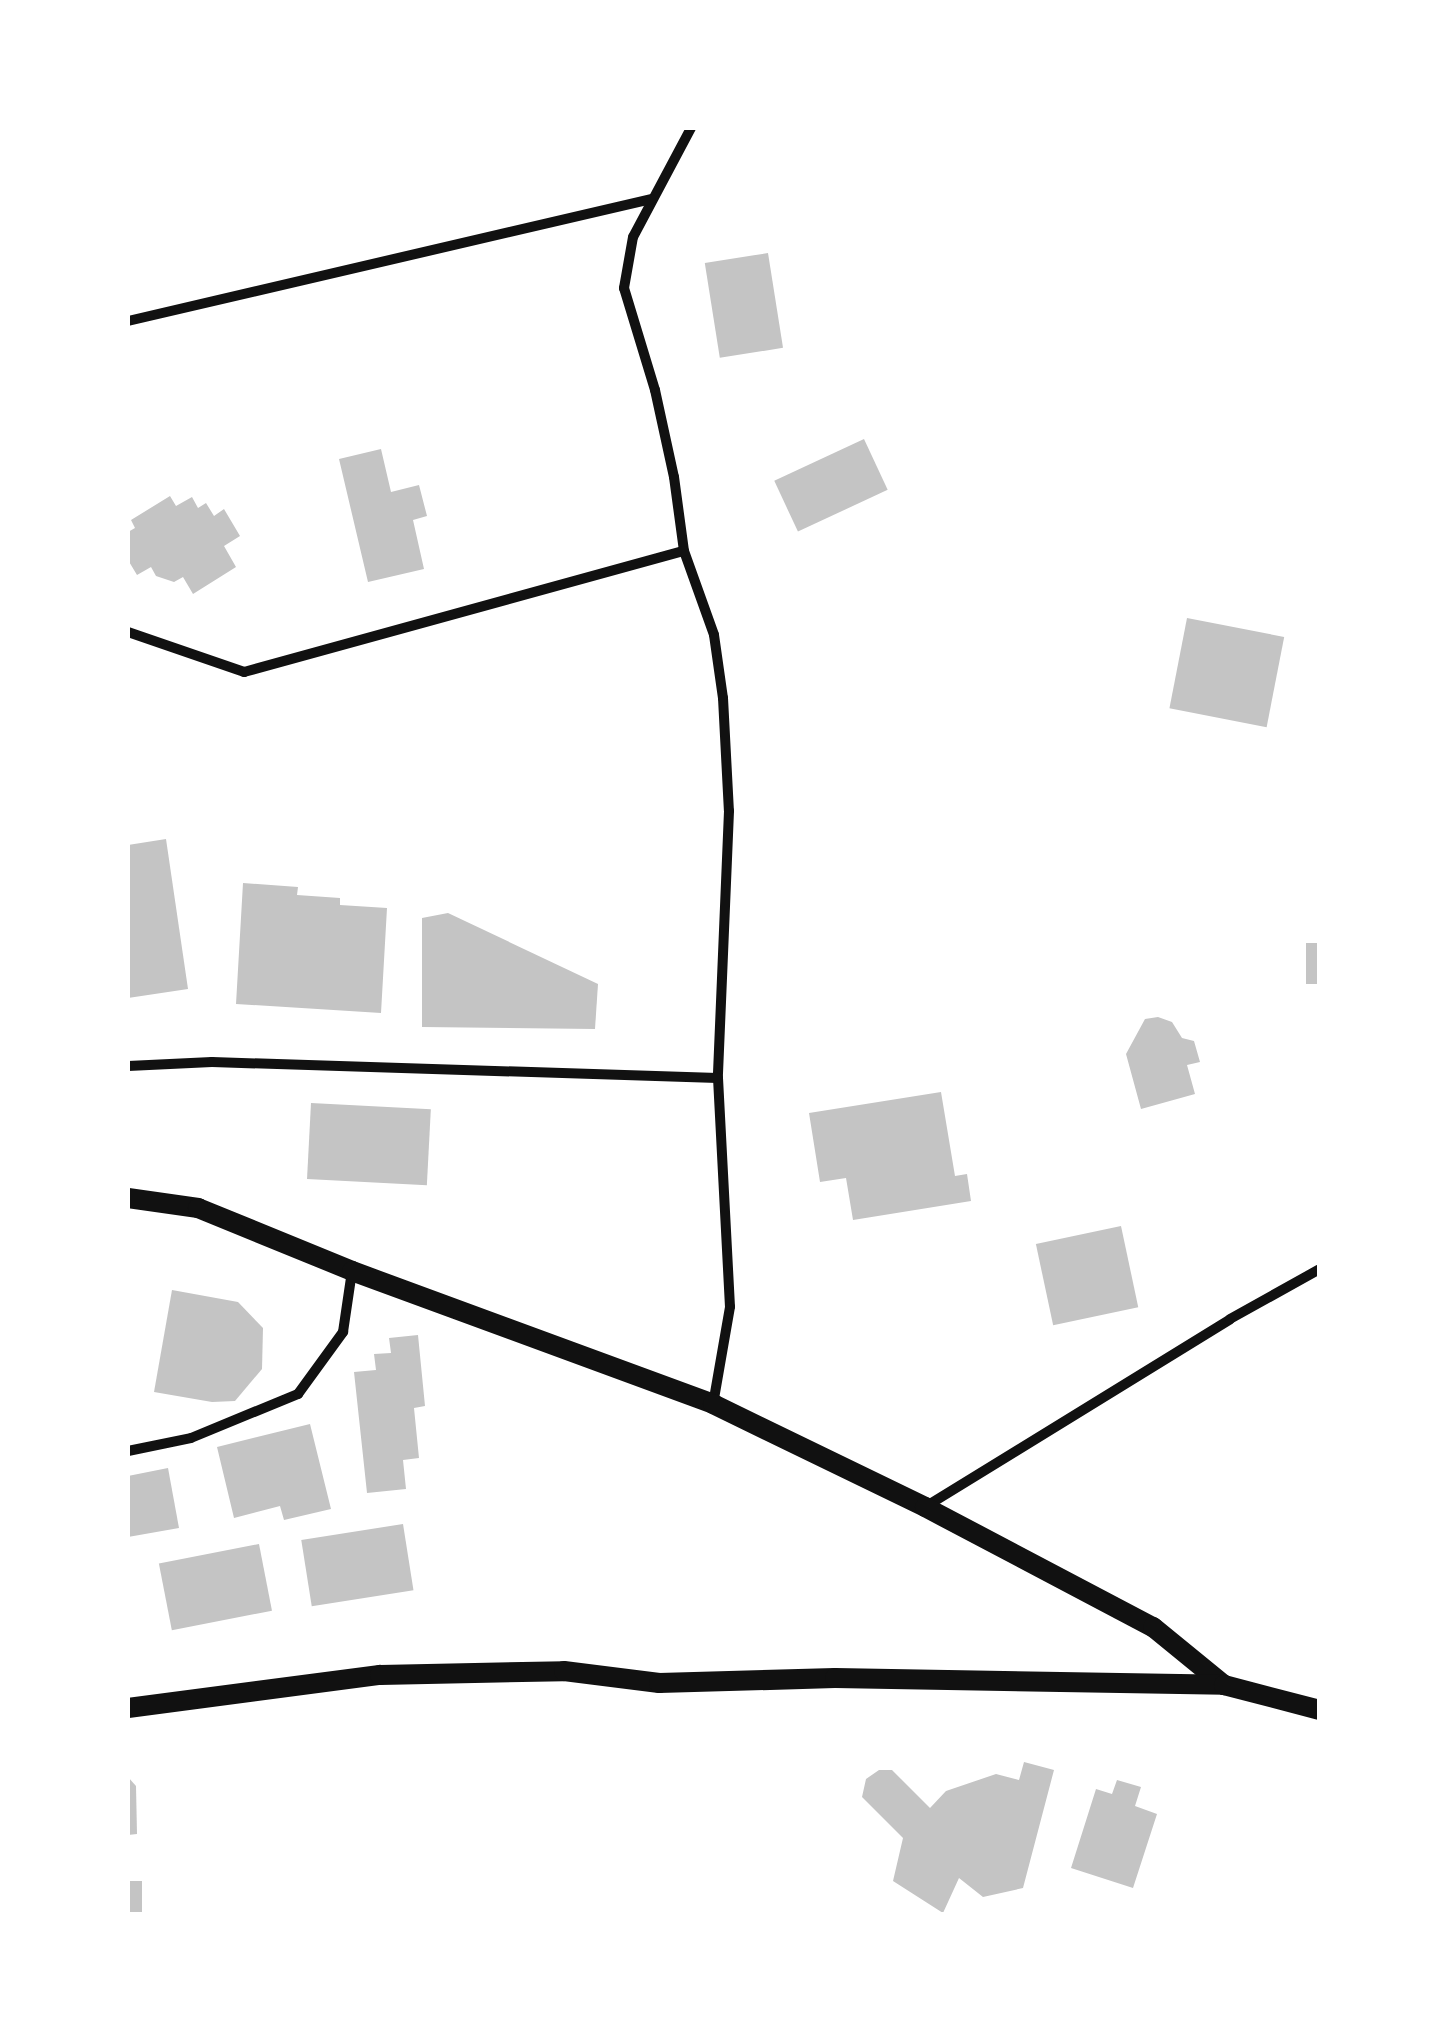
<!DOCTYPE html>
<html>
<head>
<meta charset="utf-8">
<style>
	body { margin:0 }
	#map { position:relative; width:1447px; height:2042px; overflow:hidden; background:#fff; font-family:Karla,sans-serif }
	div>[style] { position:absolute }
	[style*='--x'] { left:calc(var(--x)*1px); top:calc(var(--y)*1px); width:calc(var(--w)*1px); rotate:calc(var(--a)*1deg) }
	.building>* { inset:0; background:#c4c4c4; transform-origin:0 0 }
	.minor>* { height:10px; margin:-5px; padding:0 5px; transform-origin:5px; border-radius:5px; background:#111 }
	.secondary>* { height:20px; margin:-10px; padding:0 10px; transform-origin:10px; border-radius:10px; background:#111 }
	span { translate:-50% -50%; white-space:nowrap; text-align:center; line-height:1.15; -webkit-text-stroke:8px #fff; paint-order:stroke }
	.frame { position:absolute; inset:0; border:130px solid #fff; pointer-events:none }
</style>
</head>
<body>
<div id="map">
	<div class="building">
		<div style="left:768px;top:253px;width:96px;height:64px;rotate:81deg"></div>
		<div style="left:864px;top:439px;width:56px;height:99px;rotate:65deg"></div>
		<div style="clip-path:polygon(381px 449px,391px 492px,419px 485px,427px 516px,413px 520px,424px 569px,368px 582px,339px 459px)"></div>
		<div style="clip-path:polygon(170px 496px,176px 506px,192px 497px,198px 508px,206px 503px,214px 516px,224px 509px,240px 536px,224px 546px,236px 567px,193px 594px,183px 577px,174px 582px,156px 576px,151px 567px,137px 575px,128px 560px,128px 532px,135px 528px,131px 520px)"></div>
		<div style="left:1187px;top:618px;width:99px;height:92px;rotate:11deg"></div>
		<div style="clip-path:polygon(166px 839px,188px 989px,128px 998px,128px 845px)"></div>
		<div style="clip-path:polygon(243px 883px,298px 887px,297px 895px,340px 898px,340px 905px,387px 908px,381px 1013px,236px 1004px)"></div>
		<div style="clip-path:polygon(448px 913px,598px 984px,595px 1029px,422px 1027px,422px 918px)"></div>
		<div style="left:1320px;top:943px;width:41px;height:14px;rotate:90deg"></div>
		<div style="clip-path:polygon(1158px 1017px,1172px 1022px,1182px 1038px,1194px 1041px,1200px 1062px,1187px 1065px,1195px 1094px,1141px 1109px,1126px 1054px,1145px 1019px)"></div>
		<div style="clip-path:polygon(941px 1092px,955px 1176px,967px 1174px,971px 1201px,853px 1220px,846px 1178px,820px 1182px,809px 1113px)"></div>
		<div style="left:311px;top:1103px;width:120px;height:76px;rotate:3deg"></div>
		<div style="left:1121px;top:1226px;width:83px;height:87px;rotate:78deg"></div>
		<div style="clip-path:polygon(172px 1290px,238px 1302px,263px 1328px,262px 1369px,235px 1401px,212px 1402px,154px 1392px)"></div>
		<div style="clip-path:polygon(418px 1335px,425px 1406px,414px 1408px,419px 1458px,403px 1460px,406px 1489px,367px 1493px,354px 1372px,376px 1370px,374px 1354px,391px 1353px,389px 1338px)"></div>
		<div style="clip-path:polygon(310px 1424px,331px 1509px,284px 1520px,280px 1506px,234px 1518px,217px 1447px)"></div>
		<div style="clip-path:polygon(168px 1468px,179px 1528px,128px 1537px,128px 1476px)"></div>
		<div style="left:403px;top:1524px;width:67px;height:103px;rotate:81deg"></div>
		<div style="left:259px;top:1544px;width:68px;height:102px;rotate:79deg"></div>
		<div style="clip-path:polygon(1024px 1762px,1054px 1770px,1023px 1888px,983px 1897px,959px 1878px,943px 1913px,893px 1881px,903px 1838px,862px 1797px,866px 1779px,879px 1770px,892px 1770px,930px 1808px,946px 1791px,996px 1774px,1019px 1780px)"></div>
		<div style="clip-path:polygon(128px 1777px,136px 1786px,137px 1834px,128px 1835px)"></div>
		<div style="clip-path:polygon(1117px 1780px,1141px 1787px,1135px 1806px,1157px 1814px,1133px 1888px,1071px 1868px,1096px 1789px,1112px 1794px)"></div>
		<div style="left:128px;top:1881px;width:14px;height:33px"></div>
	</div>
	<div class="minor">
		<div style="--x:691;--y:128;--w:123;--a:118"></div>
		<div style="--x:633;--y:237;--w:52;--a:100"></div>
		<div style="--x:624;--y:288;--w:107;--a:73.1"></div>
		<div style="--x:655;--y:390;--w:89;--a:77.7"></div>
		<div style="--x:674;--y:477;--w:75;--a:82.3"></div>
		<div style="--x:684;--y:551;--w:89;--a:70.3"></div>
		<div style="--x:714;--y:635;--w:64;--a:81.9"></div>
		<div style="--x:723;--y:698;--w:113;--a:87"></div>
		<div style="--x:729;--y:811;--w:267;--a:92.4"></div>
		<div style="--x:718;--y:1078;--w:229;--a:87"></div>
		<div style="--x:730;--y:1307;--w:98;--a:99.9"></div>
		<div style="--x:128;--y:321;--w:537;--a:-13.13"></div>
		<div style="--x:128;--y:632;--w:123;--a:19"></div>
		<div style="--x:244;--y:672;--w:456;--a:-15.4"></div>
		<div style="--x:128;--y:1066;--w:84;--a:-2.7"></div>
		<div style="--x:212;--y:1062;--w:506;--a:1.81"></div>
		<div style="--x:128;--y:1451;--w:64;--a:-11.7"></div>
		<div style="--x:191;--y:1438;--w:116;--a:-22.4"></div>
		<div style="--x:298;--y:1394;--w:77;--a:-54"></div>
		<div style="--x:343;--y:1332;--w:62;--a:-81.6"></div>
		<div style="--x:925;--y:1507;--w:358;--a:-31.6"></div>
		<div style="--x:1230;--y:1319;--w:103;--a:-29.1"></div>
	</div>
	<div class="secondary">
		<div style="--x:128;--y:1198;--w:71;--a:8.1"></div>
		<div style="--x:198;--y:1208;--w:166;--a:22.2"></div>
		<div style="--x:352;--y:1271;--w:385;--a:20.2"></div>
		<div style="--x:713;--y:1404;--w:236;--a:25.9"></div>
		<div style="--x:925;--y:1507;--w:258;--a:27.8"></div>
		<div style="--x:1153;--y:1627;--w:92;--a:39.2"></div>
		<div style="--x:128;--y:1708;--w:254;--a:-7.5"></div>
		<div style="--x:380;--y:1675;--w:184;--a:-1.2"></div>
		<div style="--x:564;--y:1671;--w:96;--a:7.2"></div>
		<div style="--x:659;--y:1683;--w:176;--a:-1.6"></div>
		<div style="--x:835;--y:1678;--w:389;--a:1"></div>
		<div style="--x:1224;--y:1685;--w:99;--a:14.6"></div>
	</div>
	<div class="frame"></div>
</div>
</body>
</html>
